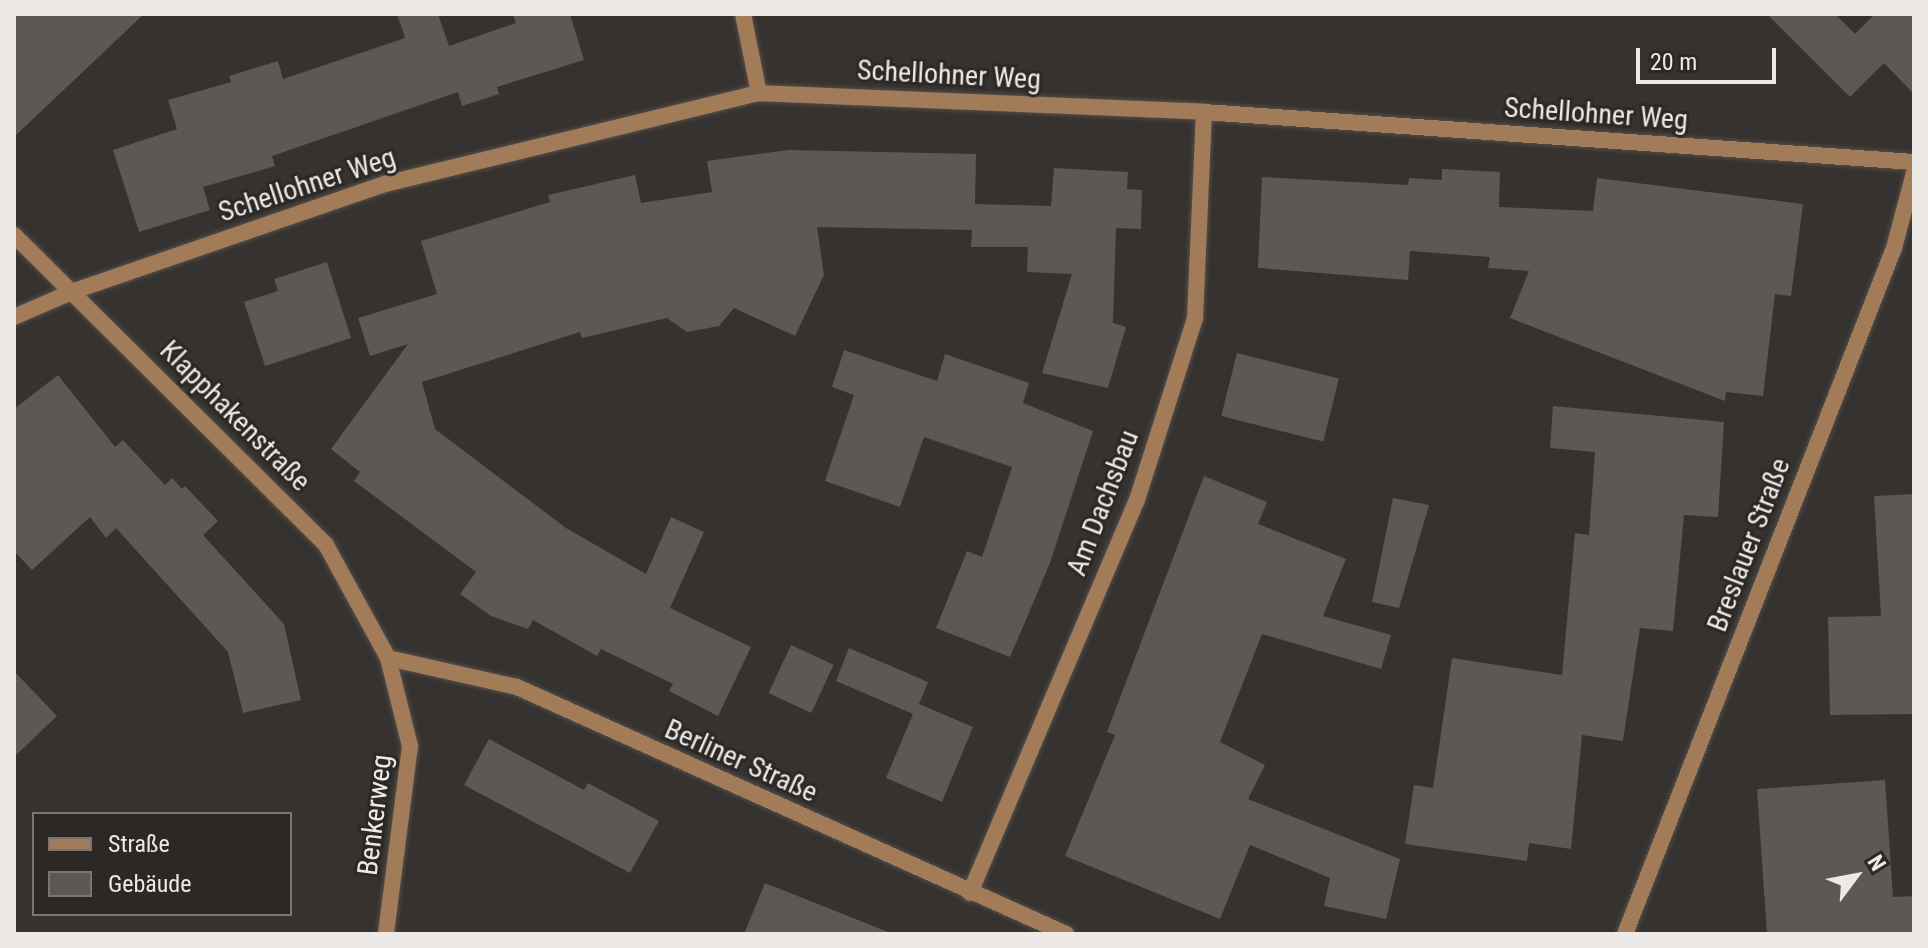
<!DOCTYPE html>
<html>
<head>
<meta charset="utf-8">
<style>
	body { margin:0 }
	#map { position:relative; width:1928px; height:948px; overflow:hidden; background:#36322f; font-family:"Roboto Condensed",sans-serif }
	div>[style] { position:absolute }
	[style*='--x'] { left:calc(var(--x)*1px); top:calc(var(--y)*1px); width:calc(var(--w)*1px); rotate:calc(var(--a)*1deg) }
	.building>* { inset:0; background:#5c5854; transform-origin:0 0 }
	.roads { filter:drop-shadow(0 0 2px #534f4c) drop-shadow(0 0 2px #534f4c) }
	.street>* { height:16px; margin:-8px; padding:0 8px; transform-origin:8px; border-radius:8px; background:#a27b59 }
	span { translate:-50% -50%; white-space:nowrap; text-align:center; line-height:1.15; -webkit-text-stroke:6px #2c2825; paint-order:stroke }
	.street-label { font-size:28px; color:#ece9e7 }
	.frame { position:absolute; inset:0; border:16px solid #ece9e7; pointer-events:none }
	.legend { position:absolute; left:32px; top:812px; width:260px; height:104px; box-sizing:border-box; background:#2c2825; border:2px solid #797573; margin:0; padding:10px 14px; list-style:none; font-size:24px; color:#ece9e7 }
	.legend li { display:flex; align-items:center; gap:16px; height:40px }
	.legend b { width:40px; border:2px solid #797573 }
	.north { position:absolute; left:1816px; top:836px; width:80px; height:80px; -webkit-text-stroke:6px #2c2825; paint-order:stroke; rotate:58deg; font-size:22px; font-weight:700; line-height:32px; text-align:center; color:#ece9e7 }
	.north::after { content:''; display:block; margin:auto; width:28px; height:36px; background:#ece9e7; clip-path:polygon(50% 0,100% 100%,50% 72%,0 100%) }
	.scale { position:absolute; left:1636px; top:48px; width:140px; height:36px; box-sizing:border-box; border:4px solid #ece9e7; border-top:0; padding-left:10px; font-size:24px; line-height:28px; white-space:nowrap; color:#ece9e7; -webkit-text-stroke:6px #2c2825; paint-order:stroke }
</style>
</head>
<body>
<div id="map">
	<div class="building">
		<div style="clip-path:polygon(14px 14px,144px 14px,14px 137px)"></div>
		<div style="clip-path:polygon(397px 14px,438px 14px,449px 46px,516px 23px,513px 14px,570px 14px,584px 60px,497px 87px,499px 94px,462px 106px,458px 92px,272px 156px,275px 166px,203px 187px,210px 210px,139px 232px,113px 150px,177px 129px,168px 100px,231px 82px,229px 76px,278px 61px,283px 79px,405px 38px)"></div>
		<div style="clip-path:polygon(1767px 14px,1835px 14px,1855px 34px,1875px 14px,1914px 14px,1914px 94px,1884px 63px,1850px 97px)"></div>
		<div style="clip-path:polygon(789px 150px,976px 154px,975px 204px,1051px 206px,1054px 168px,1128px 172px,1127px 189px,1142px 190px,1141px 229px,1116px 228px,1113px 323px,1126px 327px,1108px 388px,1042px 373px,1072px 274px,1027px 272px,1028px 247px,971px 247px,972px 230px,817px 227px,824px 275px,795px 336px,734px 308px,719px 326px,687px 332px,667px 318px,582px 338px,580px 332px,422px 382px,435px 429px,566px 528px,646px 574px,671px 517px,704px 532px,670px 608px,751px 647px,718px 716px,669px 691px,673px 684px,601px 649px,597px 656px,533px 620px,528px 629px,491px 616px,460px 594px,476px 572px,354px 481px,360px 472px,331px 449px,408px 344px,370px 356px,358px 318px,437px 294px,421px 241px,550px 202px,548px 195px,635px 175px,641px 203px,712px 192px,707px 161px)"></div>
		<div style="clip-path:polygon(1442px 169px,1500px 172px,1499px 207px,1593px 211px,1597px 178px,1803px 204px,1791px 296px,1775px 294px,1763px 396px,1726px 392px,1725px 401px,1510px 318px,1529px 271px,1488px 268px,1490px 257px,1410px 251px,1408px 280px,1258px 268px,1262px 177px,1408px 185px,1409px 178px,1442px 180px)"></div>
		<div style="clip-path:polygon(327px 262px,351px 338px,265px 366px,244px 302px,278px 291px,274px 279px)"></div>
		<div style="clip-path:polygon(844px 350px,937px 381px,945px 354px,1029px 383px,1023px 403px,1093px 431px,1050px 563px,1010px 657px,936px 628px,967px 551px,982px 557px,1012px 467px,924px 437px,900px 507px,825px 481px,854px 395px,832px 387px)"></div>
		<div style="left:1237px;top:353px;width:105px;height:65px;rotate:14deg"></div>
		<div style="clip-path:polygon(58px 375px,115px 447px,123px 440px,165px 485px,172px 478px,182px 489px,185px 486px,218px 521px,203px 535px,284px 624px,301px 700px,243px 713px,228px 652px,116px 528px,106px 538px,90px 517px,32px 570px,14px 551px,14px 409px)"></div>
		<div style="clip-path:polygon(1553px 406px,1724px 422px,1718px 517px,1684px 515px,1673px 631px,1640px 628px,1623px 741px,1582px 735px,1571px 849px,1529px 843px,1527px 861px,1405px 844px,1414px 785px,1433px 788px,1452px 658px,1562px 675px,1575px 533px,1589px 535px,1595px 452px,1550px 448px)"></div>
		<div style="clip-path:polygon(1204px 476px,1267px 502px,1258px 524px,1346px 559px,1323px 616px,1391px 635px,1381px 669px,1262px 634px,1220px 742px,1265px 765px,1248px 799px,1400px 859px,1386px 919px,1324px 906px,1330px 878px,1250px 845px,1220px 919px,1065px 856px,1115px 735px,1107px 732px)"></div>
		<div style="clip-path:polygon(1914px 494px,1914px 714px,1830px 715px,1828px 617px,1881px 616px,1874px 496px)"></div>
		<div style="clip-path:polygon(1393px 498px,1429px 505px,1399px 608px,1372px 602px)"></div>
		<div style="left:791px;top:645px;width:47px;height:53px;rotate:25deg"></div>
		<div style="clip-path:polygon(849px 648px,928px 682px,919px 704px,973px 727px,942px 802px,886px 778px,913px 714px,836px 681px)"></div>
		<div style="clip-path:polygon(14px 671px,57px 716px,14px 757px)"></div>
		<div style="clip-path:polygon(489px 739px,584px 790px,588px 783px,659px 821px,630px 873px,464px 785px)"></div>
		<div style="clip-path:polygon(1885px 780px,1893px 897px,1914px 896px,1914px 934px,1767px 934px,1757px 789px)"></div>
		<div style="clip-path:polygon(765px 883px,888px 932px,888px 934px,744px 934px)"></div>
	</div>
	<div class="roads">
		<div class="street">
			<div style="--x:743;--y:14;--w:81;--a:78.6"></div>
			<div style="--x:14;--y:235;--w:440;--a:44.8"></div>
			<div style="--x:326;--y:545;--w:129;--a:61.2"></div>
			<div style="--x:388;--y:658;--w:91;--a:76"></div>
			<div style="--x:410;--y:746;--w:190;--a:97.3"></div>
			<div style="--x:14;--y:317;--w:65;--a:-23.4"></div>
			<div style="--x:74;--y:291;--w:329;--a:-19"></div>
			<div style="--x:385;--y:184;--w:385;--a:-13.7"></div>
			<div style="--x:759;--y:93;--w:445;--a:2.4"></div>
			<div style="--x:1204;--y:112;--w:712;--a:4.03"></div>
			<div style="--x:388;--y:658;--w:132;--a:12.7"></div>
			<div style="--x:517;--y:687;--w:602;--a:24.22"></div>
			<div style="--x:970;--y:893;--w:427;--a:-67"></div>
			<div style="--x:1137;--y:500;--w:191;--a:-72.3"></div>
			<div style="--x:1195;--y:318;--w:206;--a:-87.5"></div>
			<div style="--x:1625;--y:934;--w:737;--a:-68.59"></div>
			<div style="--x:1894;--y:248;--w:78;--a:-75.1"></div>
		</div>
	</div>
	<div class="street-label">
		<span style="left:949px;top:75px;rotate:3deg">Schellohner Weg</span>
		<span style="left:1596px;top:114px;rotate:4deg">Schellohner Weg</span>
		<span style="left:307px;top:185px;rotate:-18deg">Schellohner Weg</span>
		<span style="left:235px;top:416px;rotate:45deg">Klapphakenstraße</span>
		<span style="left:1103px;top:503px;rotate:-69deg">Am Dachsbau</span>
		<span style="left:1749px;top:545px;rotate:-69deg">Breslauer Straße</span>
		<span style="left:741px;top:761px;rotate:24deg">Berliner Straße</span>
		<span style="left:375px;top:815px;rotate:-83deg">Benkerweg</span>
	</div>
	<div class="frame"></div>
	<ul class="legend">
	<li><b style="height:10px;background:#a27b59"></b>Straße</li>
	<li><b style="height:22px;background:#5c5854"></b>Gebäude</li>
	</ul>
	<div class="north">N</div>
	<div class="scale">20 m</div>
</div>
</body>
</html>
